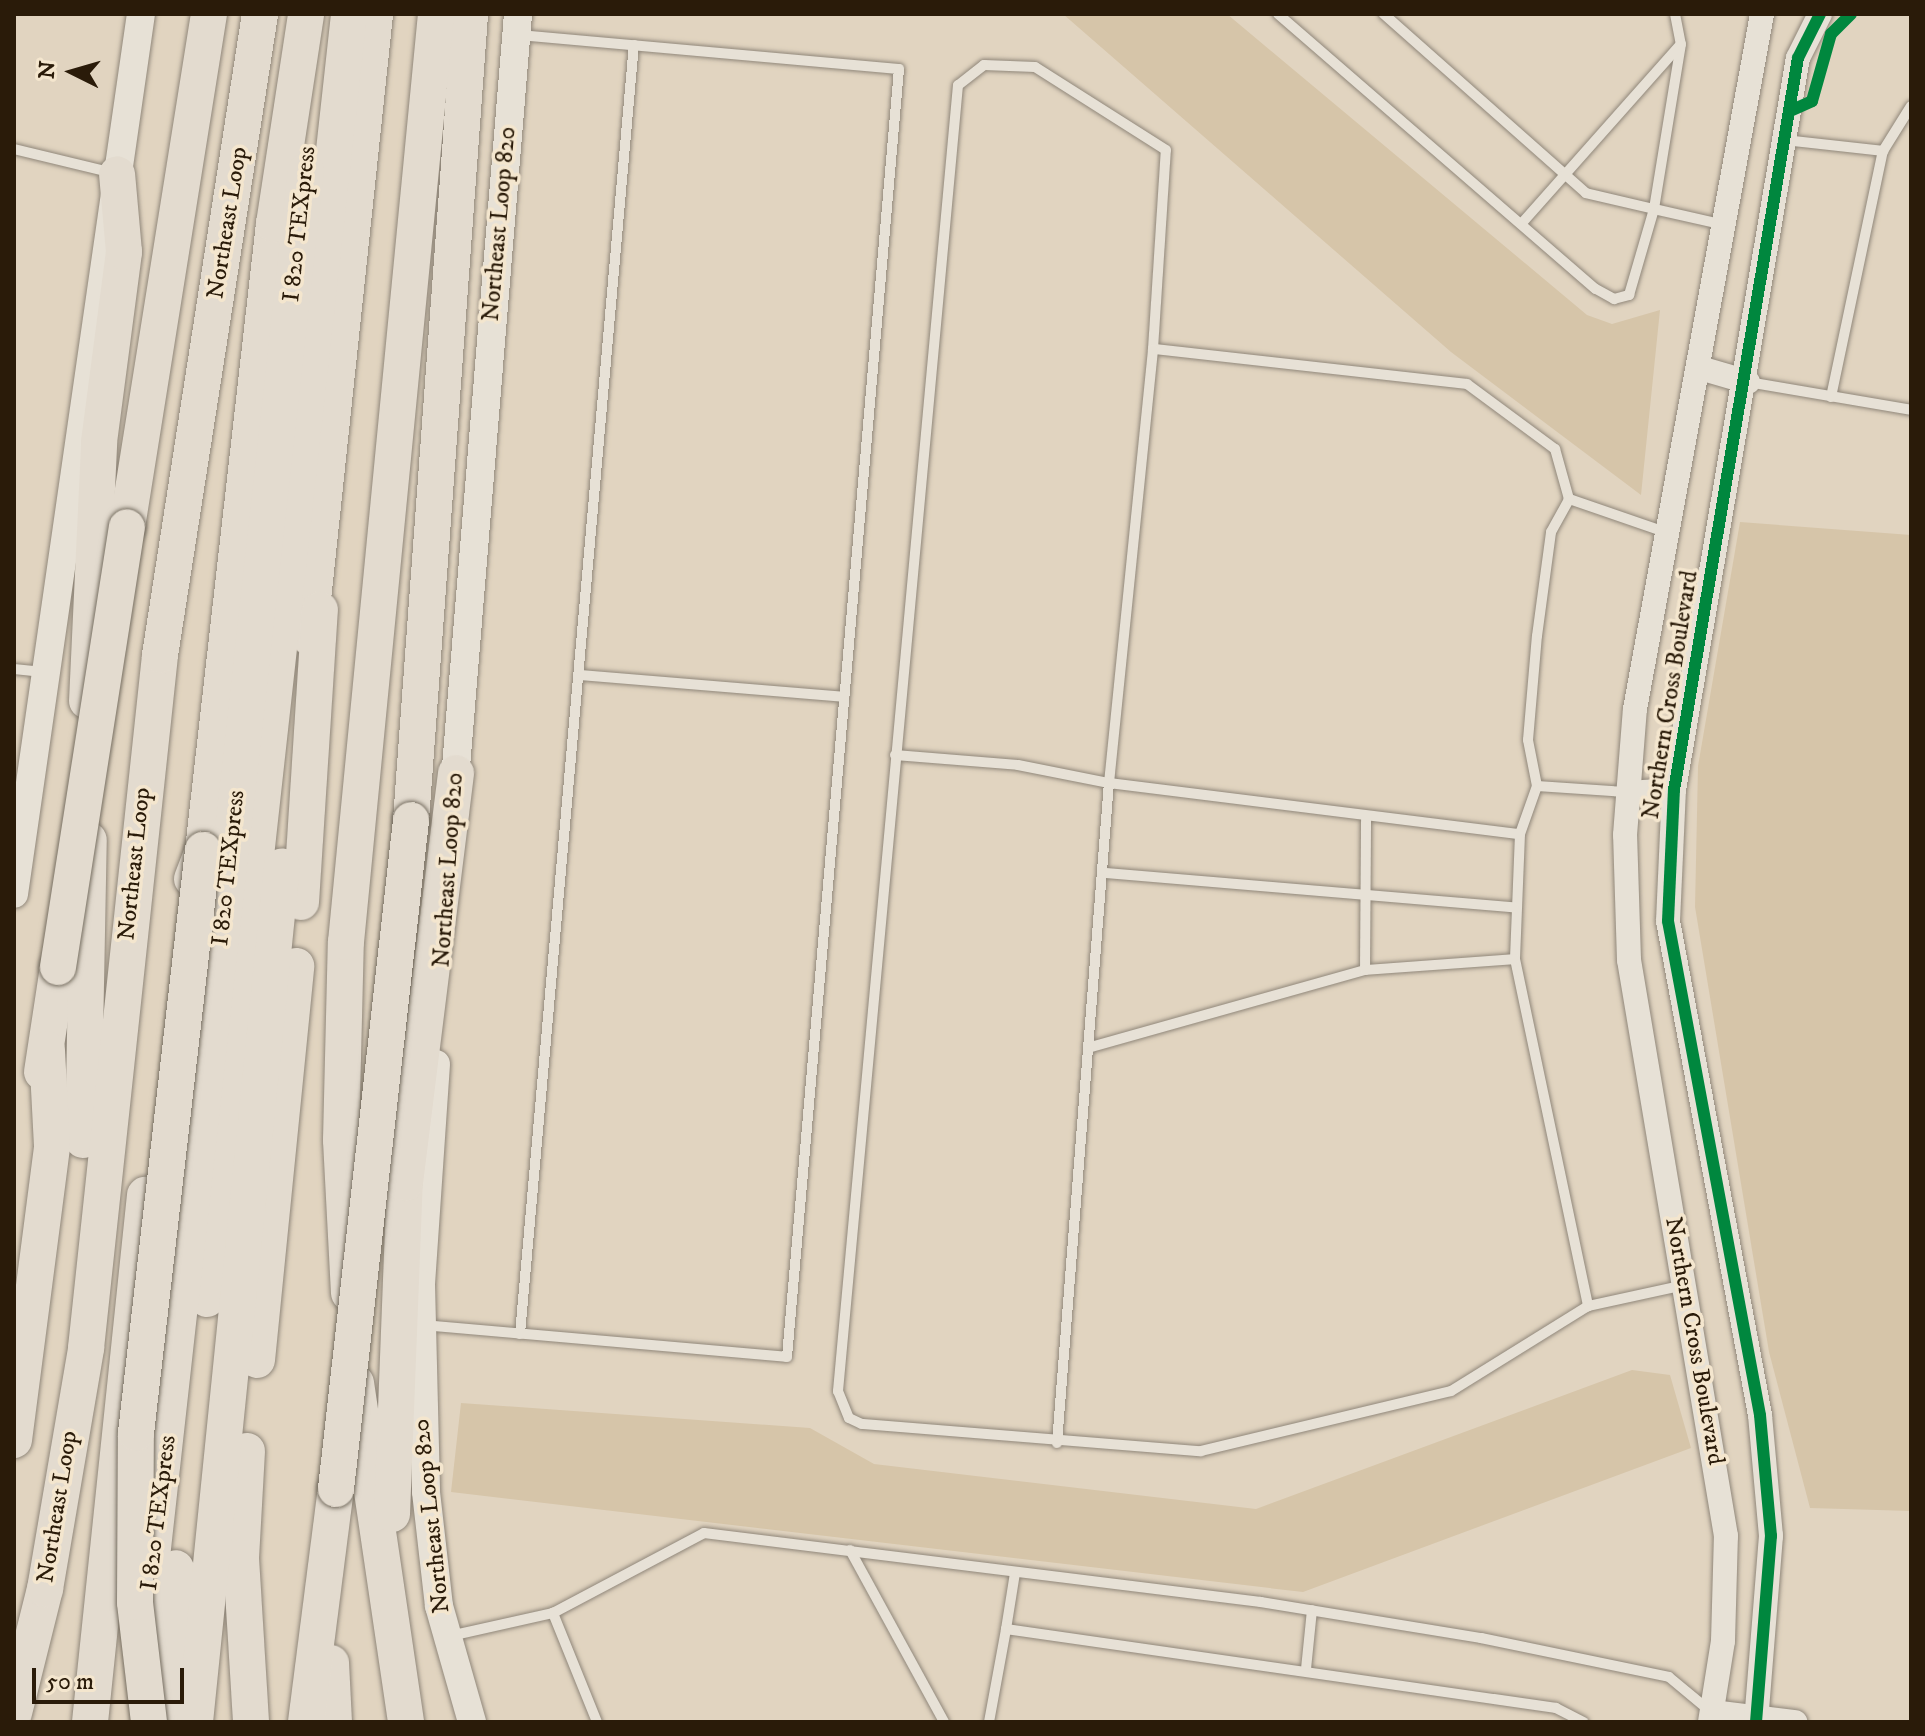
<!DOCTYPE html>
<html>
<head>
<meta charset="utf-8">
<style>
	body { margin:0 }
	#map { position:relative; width:1925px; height:1736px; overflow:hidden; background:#e1d4c0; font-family:"IM FELL DW Pica",serif }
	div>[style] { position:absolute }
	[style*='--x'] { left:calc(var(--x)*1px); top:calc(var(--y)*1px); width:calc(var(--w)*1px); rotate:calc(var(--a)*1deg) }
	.green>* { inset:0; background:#d6c5a9 }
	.roads { filter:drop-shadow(0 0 2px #90877a) drop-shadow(0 0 2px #90877a) }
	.service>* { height:10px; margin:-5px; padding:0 5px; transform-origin:5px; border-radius:5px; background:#e7e1d6 }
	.tertiary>* { height:24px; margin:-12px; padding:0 12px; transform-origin:12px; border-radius:12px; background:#e7e1d6 }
	.secondary>* { height:28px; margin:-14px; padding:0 14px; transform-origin:14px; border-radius:14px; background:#e7e1d6 }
	.motorway>* { height:36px; margin:-18px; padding:0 18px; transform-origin:18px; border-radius:18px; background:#e3dbcf }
	.bridges { filter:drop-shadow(0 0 2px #766e61) drop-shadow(0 0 2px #766e61) }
	.motorway-bridge>* { height:36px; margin:-18px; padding:0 18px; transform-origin:18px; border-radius:18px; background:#e3dbcf }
	.cycleway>* { height:12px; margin:-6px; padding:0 6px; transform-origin:6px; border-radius:6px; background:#00873e }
	span { translate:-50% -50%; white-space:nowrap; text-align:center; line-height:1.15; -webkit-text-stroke:7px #f4e6ce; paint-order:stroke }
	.street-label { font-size:24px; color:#2a1b09 }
	.frame { position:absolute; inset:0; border:16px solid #2a1b09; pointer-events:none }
	.north { position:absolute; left:32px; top:32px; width:80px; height:80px; -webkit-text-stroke:6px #f4e6ce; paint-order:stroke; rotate:275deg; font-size:22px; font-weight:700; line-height:32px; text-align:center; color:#2a1b09 }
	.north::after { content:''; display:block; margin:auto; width:28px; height:36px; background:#2a1b09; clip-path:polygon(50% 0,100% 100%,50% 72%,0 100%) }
	.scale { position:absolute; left:32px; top:1668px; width:152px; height:36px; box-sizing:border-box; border:4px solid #2a1b09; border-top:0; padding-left:10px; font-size:24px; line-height:28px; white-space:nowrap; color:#2a1b09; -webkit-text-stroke:6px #f4e6ce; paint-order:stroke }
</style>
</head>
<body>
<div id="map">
	<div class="green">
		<div style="clip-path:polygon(1063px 14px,1227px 14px,1587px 315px,1612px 324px,1660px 310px,1641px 495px,1451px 352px)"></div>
		<div style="clip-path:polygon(1740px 522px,1911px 535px,1911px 1511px,1810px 1508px,1769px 1352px,1695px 907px,1698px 766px)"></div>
		<div style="clip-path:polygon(1632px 1370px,1670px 1375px,1691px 1448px,1303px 1592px,451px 1492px,461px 1403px,810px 1428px,874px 1464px,1256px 1509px)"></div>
	</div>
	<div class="roads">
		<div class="service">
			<div style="--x:1278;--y:14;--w:420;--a:40.9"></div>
			<div style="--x:1596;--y:289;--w:21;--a:29"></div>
			<div style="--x:1614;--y:299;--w:16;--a:-15"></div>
			<div style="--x:1629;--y:295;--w:90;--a:-73.8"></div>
			<div style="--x:1654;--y:209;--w:70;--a:-166.8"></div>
			<div style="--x:1586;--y:193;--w:270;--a:-138.5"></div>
			<div style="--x:1675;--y:14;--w:31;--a:79"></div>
			<div style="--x:1681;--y:44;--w:167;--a:99.3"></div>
			<div style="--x:1654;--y:209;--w:73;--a:12.7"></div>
			<div style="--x:1785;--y:140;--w:99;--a:6.4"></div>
			<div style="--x:14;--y:149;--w:102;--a:13.6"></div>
			<div style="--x:1522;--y:223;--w:238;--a:-48.4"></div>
			<div style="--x:1748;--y:382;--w:165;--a:9.7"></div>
			<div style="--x:1831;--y:397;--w:251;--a:-78.1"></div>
			<div style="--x:1883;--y:151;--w:53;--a:-58.1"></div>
			<div style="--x:1665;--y:532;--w:102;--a:-161"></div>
			<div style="--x:1569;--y:499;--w:52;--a:-105.6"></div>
			<div style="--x:1555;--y:449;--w:109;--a:-143.5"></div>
			<div style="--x:1467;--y:384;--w:316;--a:-173.6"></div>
			<div style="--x:1153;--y:349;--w:199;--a:-86.3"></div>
			<div style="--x:1166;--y:150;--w:155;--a:-147.6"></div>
			<div style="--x:1035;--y:67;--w:51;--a:-177.8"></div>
			<div style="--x:984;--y:65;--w:33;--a:142"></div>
			<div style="--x:958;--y:85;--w:1312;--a:95.25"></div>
			<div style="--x:838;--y:1391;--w:29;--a:68"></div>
			<div style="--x:849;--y:1418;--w:14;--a:25"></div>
			<div style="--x:862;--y:1424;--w:340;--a:4.6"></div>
			<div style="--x:1201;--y:1451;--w:257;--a:-13.5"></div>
			<div style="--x:1451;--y:1391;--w:161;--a:-31.8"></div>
			<div style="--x:1588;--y:1306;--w:98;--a:-12.3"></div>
			<div style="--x:14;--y:669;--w:29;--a:6"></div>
			<div style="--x:579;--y:675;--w:266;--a:4.7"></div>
			<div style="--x:895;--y:755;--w:123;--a:4.6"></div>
			<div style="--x:1018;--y:765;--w:93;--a:11.2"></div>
			<div style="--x:1109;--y:783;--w:436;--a:-84.2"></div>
			<div style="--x:1537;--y:786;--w:47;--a:-101.1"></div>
			<div style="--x:1528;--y:740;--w:104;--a:-85.1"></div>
			<div style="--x:1537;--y:636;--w:105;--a:-82.3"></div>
			<div style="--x:1551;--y:532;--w:38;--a:-61"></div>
			<div style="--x:1520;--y:834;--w:125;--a:92.3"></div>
			<div style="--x:1515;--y:959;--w:355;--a:78.1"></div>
			<div style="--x:1105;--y:873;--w:410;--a:4.8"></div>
			<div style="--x:1365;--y:970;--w:151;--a:-89.6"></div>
			<div style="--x:1091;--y:1047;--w:285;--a:-15.7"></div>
			<div style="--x:1365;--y:970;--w:150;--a:-4.2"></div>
			<div style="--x:422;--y:1325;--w:366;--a:5"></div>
			<div style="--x:787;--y:1357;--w:1293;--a:-85.03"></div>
			<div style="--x:899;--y:69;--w:382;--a:-174.9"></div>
			<div style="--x:520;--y:1334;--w:1294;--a:-84.95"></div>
			<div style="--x:1057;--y:1443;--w:662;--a:-85.5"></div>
			<div style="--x:1109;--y:783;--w:414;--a:7.1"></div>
			<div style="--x:1520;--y:834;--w:51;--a:-70.5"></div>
			<div style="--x:1537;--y:786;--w:89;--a:3.9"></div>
			<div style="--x:850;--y:1550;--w:196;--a:61.3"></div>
			<div style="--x:1015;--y:1573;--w:57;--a:99.1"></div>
			<div style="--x:1006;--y:1629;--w:556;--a:8.17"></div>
			<div style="--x:1556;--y:1708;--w:31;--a:27"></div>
			<div style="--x:450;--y:1636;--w:106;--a:-12.6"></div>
			<div style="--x:1306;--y:1669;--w:59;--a:-84.2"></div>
			<div style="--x:597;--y:1722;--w:118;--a:-112"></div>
			<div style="--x:553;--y:1613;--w:171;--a:-27.9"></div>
			<div style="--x:704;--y:1533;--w:561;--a:7.06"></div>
			<div style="--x:1261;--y:1602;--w:223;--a:9.3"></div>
			<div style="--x:1481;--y:1638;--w:192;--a:11.7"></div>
			<div style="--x:1669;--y:1677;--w:53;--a:39.7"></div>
			<div style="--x:989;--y:1722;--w:95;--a:-79.6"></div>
		</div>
		<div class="tertiary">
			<div style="--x:1700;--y:368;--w:50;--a:16.3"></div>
			<div style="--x:1628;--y:793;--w:46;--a:-3.7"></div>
			<div style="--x:1712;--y:1712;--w:84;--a:6.9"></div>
			<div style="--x:1710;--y:1722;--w:82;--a:-80.9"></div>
			<div style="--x:1723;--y:1641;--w:105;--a:-88.4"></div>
			<div style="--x:1726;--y:1536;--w:584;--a:-99.56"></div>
			<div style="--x:1629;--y:960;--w:125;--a:-91.8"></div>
			<div style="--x:1625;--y:835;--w:126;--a:-85.5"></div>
			<div style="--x:1635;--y:709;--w:707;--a:-79.64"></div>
			<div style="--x:1756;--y:1722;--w:187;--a:-85.4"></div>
			<div style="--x:1771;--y:1536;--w:121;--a:-95.2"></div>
			<div style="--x:1760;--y:1415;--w:502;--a:-100.55"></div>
			<div style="--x:1668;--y:921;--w:131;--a:-87.4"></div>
			<div style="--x:1674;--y:790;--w:742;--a:-80.39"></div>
			<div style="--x:1798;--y:58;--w:49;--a:-63.4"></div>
		</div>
		<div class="secondary">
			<div style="--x:454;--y:791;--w:780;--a:-85.29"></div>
			<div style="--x:14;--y:894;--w:889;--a:-81.79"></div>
			<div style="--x:436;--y:1064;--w:221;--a:93.9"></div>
			<div style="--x:421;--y:1284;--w:208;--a:88.6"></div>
			<div style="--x:426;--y:1492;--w:115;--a:83.5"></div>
			<div style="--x:439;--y:1606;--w:121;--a:74.1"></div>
		</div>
		<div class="motorway">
			<div style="--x:127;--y:527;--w:520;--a:-80.92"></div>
			<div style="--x:309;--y:637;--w:626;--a:-83.95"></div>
			<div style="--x:87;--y:701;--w:259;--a:-87.3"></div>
			<div style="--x:99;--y:442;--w:192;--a:-82.5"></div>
			<div style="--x:124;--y:252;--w:78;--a:-95.1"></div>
			<div style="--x:411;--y:820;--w:808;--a:-85.81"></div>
			<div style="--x:192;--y:879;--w:31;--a:-69"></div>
			<div style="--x:203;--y:850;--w:630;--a:-83.53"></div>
			<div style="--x:274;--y:224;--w:212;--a:-81.3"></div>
			<div style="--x:301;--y:902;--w:293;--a:-86.3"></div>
			<div style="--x:42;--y:1072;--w:106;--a:-81.3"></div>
			<div style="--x:83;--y:1140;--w:300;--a:-88.9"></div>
			<div style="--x:349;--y:1293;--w:153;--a:-93"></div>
			<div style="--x:341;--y:1140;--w:198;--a:-88.6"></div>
			<div style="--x:346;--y:942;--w:932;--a:-84.46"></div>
			<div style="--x:207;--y:1299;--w:1293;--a:-83.69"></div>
			<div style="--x:257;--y:1360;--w:396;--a:-84.3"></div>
			<div style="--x:356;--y:1383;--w:343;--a:81.6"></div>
			<div style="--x:14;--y:1440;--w:296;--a:-82.6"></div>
			<div style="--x:52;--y:1146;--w:97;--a:-93"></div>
			<div style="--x:247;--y:1451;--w:107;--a:93.2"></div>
			<div style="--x:241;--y:1558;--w:164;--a:86.5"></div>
			<div style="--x:392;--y:1514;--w:331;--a:-87.8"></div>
			<div style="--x:405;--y:1183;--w:413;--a:-82.9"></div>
			<div style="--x:146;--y:1611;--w:1449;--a:-83.66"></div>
			<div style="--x:331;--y:1663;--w:59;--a:87.1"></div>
			<div style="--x:14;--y:1713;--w:128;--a:-76"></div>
			<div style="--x:45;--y:1589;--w:244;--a:-80.3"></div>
			<div style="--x:86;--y:1348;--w:697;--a:-83.9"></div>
			<div style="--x:160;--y:655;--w:649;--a:-81.13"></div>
			<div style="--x:90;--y:1722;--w:530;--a:-84.04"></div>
			<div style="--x:166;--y:1722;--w:154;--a:-86.3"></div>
			<div style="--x:195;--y:1722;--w:860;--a:-84.2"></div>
			<div style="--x:306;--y:1722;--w:235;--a:-82.7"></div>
		</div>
	</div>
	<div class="bridges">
		<div class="motorway-bridge">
			<div style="--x:58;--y:967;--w:445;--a:-81.1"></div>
			<div style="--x:336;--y:1489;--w:673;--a:-83.6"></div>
			<div style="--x:149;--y:1722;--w:121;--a:-96.7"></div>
			<div style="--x:135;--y:1602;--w:169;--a:-89.7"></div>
			<div style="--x:136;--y:1433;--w:587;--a:-83.44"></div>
		</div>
	</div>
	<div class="cycleway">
		<div style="--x:1790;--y:111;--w:24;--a:-24"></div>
		<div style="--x:1812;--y:101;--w:70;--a:-74.2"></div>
		<div style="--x:1831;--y:34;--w:28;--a:-45"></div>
		<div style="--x:1756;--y:1722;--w:187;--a:-85.4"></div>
		<div style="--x:1771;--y:1536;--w:121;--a:-95.2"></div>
		<div style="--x:1760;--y:1415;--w:502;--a:-100.55"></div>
		<div style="--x:1668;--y:921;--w:131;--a:-87.4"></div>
		<div style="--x:1674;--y:790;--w:742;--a:-80.39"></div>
		<div style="--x:1798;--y:58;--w:49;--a:-63.4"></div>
	</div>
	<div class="street-label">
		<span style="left:228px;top:223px;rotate:-81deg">Northeast Loop</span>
		<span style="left:300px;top:224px;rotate:-84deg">I 820 TEXpress</span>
		<span style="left:500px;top:224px;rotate:-85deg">Northeast Loop 820</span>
		<span style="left:1671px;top:695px;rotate:-81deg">Northern Cross Boulevard</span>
		<span style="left:135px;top:864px;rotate:-84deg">Northeast Loop</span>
		<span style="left:229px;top:868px;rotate:-84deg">I 820 TEXpress</span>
		<span style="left:449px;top:870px;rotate:-86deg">Northeast Loop 820</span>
		<span style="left:1694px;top:1341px;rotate:80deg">Northern Cross Boulevard</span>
		<span style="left:58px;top:1507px;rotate:-81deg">Northeast Loop</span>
		<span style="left:159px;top:1513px;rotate:-83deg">I 820 TEXpress</span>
		<span style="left:432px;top:1516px;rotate:-96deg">Northeast Loop 820</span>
	</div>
	<div class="frame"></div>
	<div class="north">N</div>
	<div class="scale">50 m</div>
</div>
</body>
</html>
